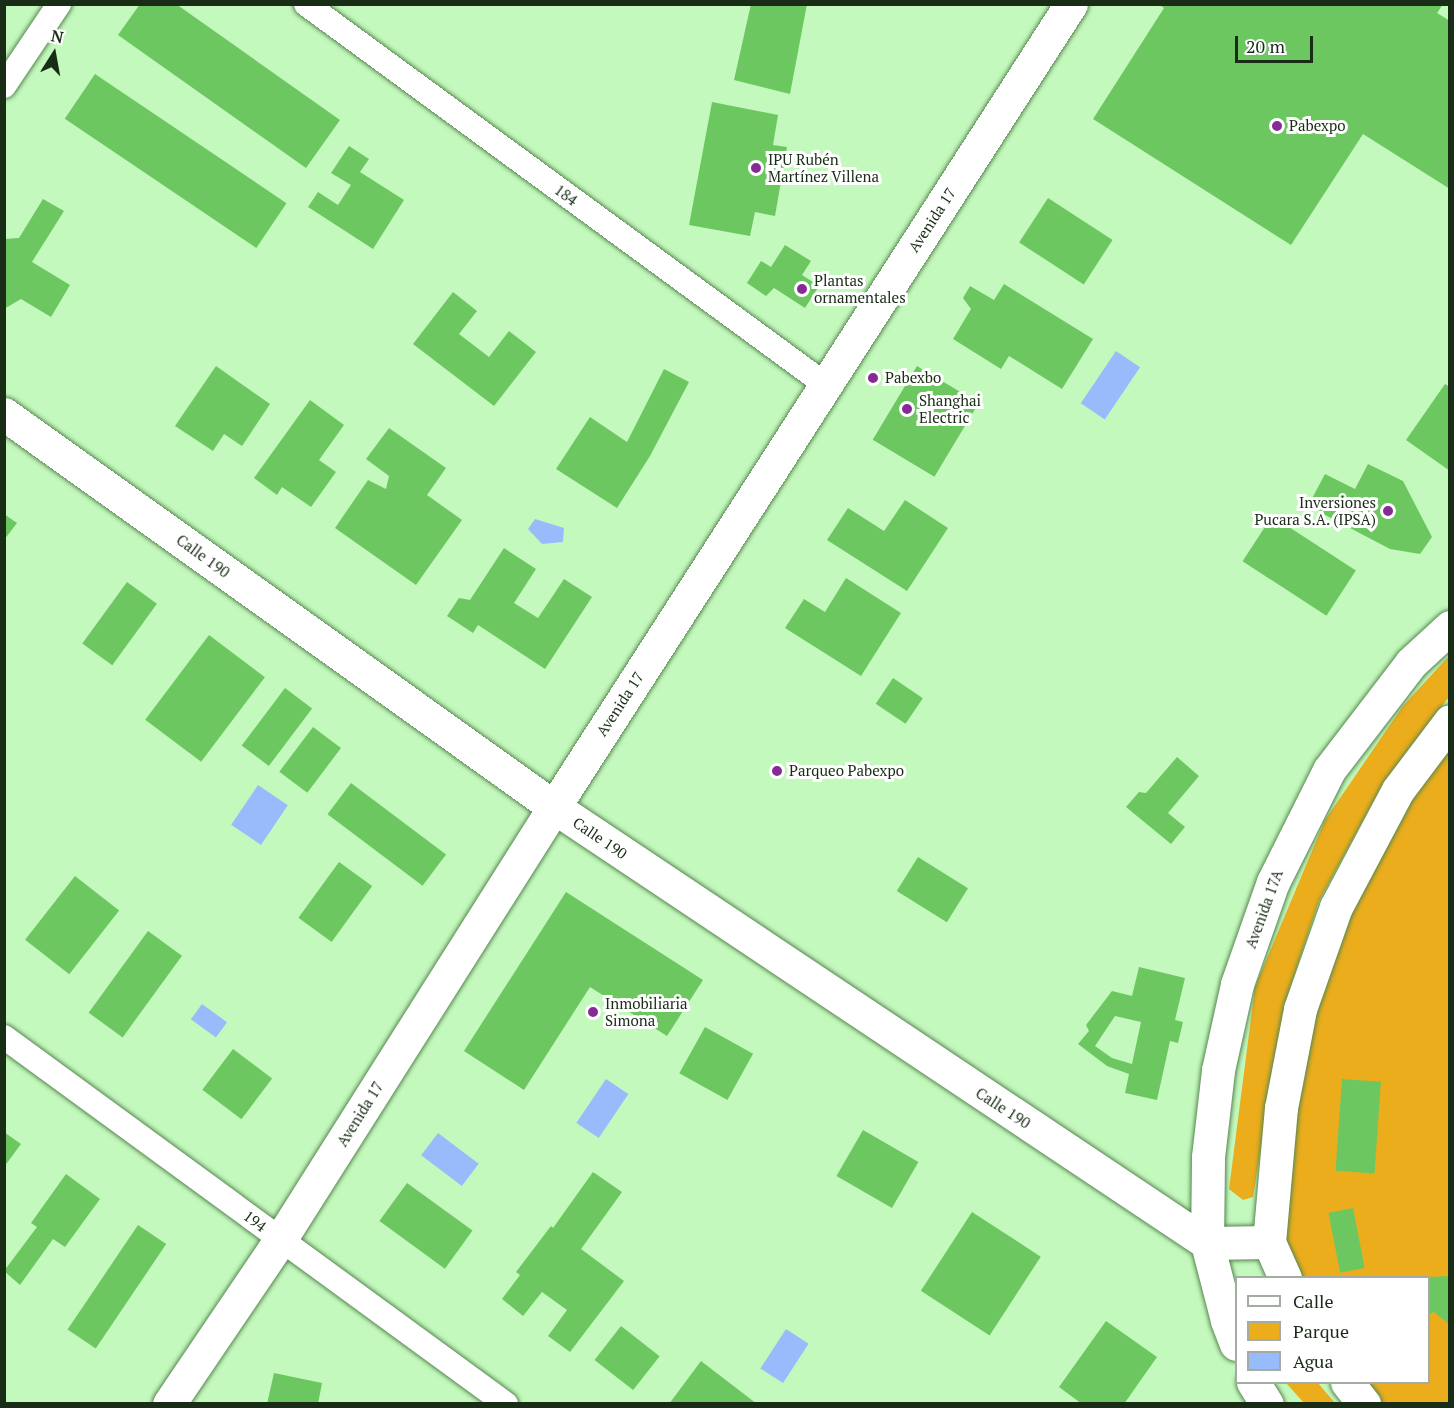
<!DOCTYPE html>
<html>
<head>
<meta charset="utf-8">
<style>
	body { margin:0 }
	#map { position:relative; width:1454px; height:1408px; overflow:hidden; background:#c4f9bd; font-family:"PT Serif",serif }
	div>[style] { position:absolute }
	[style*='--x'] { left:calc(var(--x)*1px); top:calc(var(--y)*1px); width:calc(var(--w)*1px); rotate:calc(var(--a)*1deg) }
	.green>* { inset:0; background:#ebad1c }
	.water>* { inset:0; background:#98bcfb; transform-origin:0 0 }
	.building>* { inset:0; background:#6cc761; transform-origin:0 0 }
	.roads { filter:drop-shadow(0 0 2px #568650) drop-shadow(0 0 2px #568650) }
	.street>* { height:24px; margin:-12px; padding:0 12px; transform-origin:12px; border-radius:12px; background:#fff }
	.secondary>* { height:33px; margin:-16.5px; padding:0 16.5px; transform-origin:16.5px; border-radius:16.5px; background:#fff }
	.dots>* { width:16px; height:16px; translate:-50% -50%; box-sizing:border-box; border:3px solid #fff; border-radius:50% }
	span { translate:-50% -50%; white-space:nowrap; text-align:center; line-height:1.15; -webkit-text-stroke:6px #fff; paint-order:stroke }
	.poi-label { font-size:15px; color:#182c16 }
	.left { translate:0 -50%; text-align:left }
	.right { translate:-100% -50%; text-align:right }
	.street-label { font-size:15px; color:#182c16 }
	.frame { position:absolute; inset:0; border:6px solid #182c16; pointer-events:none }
	.legend { position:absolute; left:1235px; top:1276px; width:195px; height:108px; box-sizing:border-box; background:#fff; border:2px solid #a3aba2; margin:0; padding:8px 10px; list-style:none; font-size:18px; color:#182c16 }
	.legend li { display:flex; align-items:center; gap:12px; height:30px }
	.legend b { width:30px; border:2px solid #a3aba2 }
	.north { position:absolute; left:24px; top:24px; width:60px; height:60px; -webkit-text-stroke:4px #fff; paint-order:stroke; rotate:11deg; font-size:16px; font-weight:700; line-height:24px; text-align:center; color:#182c16 }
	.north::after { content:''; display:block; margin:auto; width:21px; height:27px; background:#182c16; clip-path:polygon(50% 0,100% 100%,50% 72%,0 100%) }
	.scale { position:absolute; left:1235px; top:36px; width:78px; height:27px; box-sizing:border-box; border:3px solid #182c16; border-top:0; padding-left:8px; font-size:18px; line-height:21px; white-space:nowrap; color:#182c16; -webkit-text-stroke:4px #fff; paint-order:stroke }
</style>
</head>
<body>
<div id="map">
	<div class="green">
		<div style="clip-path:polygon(1449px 656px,1449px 697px,1384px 782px,1319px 901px,1285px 1003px,1253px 1197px,1243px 1200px,1229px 1189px,1255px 987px,1325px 820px,1403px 706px)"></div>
		<div style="clip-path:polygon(1449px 721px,1449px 1403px,1364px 1403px,1347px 1383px,1428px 1382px,1428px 1278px,1285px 1277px,1281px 1108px,1300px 1009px)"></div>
		<div style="clip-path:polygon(1286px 1383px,1318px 1383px,1335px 1403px,1304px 1403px)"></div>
	</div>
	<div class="water">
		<div style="left:1116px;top:351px;width:29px;height:63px;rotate:34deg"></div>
		<div style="clip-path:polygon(535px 519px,564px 528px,563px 542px,542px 544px,528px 529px)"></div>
		<div style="left:258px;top:785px;width:36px;height:48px;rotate:34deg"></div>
		<div style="left:202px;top:1004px;width:31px;height:19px;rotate:36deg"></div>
		<div style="left:606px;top:1079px;width:27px;height:53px;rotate:34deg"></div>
		<div style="left:438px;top:1133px;width:51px;height:28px;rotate:37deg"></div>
		<div style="left:786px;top:1329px;width:27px;height:47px;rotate:33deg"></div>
	</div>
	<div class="building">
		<div style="clip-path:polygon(140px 4px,176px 4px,340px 120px,306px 168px,118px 35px)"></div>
		<div style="clip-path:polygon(751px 4px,807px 4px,790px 94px,734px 80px)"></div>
		<div style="clip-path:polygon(1159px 4px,1443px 4px,1437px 13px,1450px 21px,1450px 189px,1363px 134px,1291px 245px,1093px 119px,1164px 8px)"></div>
		<div style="left:95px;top:74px;width:231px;height:54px;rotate:34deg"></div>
		<div style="clip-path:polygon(712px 102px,778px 115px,773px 145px,787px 147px,775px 216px,755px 212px,750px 236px,689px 225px)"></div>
		<div style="clip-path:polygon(349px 146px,369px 159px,360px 172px,404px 200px,373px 249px,308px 207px,318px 192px,338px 205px,351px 185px,331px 173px)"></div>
		<div style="left:1048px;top:198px;width:77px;height:53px;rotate:33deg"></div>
		<div style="clip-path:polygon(43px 199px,64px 211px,32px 262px,70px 285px,51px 317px,21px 299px,4px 309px,4px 239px,19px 238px)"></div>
		<div style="clip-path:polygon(785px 245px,811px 261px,802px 275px,819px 286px,805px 308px,774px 288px,766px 296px,747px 283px,761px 261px,771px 267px)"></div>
		<div style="clip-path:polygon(1004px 284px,1093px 339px,1062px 389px,1009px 356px,1001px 369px,953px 339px,971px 309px,963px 298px,970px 286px,994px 300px)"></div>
		<div style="clip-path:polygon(453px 292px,477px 311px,459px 334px,489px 357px,509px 331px,536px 352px,494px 406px,413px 344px)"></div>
		<div style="clip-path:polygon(216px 366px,270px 404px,242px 446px,224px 434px,213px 451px,175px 426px)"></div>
		<div style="left:917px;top:366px;width:72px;height:86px;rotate:31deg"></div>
		<div style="clip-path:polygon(664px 369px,689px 382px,650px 456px,617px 508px,556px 469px,590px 417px,627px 442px)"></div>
		<div style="clip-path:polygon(1445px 384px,1450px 387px,1450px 471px,1406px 440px)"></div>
		<div style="clip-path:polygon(310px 400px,344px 425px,319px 460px,336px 472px,311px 507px,282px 487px,277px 495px,254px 478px)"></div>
		<div style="clip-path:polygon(389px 428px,446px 468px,427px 495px,462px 520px,416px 585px,335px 528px,368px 480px,386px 489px,389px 476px,366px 459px)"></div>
		<div style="clip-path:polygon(1368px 464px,1403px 481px,1432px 537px,1420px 554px,1390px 549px,1308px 506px,1325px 474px,1355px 489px)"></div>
		<div style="clip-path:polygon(905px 500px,948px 528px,907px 591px,827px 540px,848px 508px,884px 531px)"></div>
		<div style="clip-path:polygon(4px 514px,17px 523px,4px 540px)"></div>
		<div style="left:1272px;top:516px;width:100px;height:54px;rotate:33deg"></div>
		<div style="clip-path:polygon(504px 548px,536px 569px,514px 603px,538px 618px,564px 579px,592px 597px,545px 669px,478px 625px,473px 633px,447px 616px,459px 598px,470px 600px)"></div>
		<div style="clip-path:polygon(846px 578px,901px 613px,861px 676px,785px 628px,804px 599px,825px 612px)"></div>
		<div style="left:127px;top:582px;width:37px;height:76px;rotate:36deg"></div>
		<div style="left:209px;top:635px;width:70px;height:106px;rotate:37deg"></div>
		<div style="left:893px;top:678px;width:36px;height:31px;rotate:34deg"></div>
		<div style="left:285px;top:688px;width:34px;height:72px;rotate:37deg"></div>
		<div style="left:313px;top:727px;width:35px;height:56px;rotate:37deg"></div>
		<div style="clip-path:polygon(1177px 757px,1199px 776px,1168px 813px,1185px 827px,1171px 844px,1126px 807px,1139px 792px,1146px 793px)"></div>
		<div style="left:351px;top:783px;width:119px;height:39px;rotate:37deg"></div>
		<div style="left:918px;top:857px;width:59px;height:40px;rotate:32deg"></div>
		<div style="left:339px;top:862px;width:41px;height:69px;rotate:36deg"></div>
		<div style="left:75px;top:876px;width:56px;height:81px;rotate:38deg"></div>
		<div style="clip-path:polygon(566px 892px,703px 980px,667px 1036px,590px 987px,524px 1090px,464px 1051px)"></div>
		<div style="left:148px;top:931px;width:42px;height:101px;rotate:36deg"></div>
		<div style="clip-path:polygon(evenodd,1139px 967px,1185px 978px,1175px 1020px,1183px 1022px,1178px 1043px,1170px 1041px,1157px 1100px,1125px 1093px,1129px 1074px,1107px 1066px,1078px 1044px,1089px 1031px,1086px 1025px,1112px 991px,1132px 996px,1139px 967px,1115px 1016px,1141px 1022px,1132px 1064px,1112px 1058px,1095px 1046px,1115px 1016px)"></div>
		<div style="left:705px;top:1027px;width:55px;height:53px;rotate:29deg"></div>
		<div style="left:233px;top:1049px;width:49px;height:51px;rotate:37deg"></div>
		<div style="left:1342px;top:1079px;width:39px;height:92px;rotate:4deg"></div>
		<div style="left:863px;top:1130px;width:64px;height:53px;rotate:30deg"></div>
		<div style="clip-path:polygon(4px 1132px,21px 1144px,4px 1167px)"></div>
		<div style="clip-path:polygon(593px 1172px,622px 1192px,581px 1249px,624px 1281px,570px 1352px,548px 1336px,567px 1310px,542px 1292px,523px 1316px,502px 1299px,520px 1275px,516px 1272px,551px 1226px,553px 1228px)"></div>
		<div style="clip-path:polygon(66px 1174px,100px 1199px,65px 1247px,53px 1239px,20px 1285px,4px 1271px,37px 1227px,31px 1223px)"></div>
		<div style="left:407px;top:1183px;width:81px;height:47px;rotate:36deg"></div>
		<div style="left:1353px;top:1208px;width:61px;height:25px;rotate:79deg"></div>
		<div style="left:972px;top:1212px;width:82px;height:94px;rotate:33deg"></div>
		<div style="left:138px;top:1225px;width:34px;height:126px;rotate:34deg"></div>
		<div style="clip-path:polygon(1450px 1276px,1450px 1325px,1434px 1312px,1428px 1315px,1428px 1277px)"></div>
		<div style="clip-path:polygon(1106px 1321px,1157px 1357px,1124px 1404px,1082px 1404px,1059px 1387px)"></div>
		<div style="left:621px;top:1326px;width:49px;height:43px;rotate:38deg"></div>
		<div style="clip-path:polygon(701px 1361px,757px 1404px,669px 1404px)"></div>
		<div style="clip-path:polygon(274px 1373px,322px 1383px,318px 1404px,267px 1404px)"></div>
	</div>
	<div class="roads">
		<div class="street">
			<div style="--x:306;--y:4;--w:645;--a:36.23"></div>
			<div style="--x:4;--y:86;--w:99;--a:-56.1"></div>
			<div style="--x:4;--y:1037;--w:622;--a:36.17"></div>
		</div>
		<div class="secondary">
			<div style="--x:4;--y:414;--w:676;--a:35.55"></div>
			<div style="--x:554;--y:807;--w:785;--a:33.73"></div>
			<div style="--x:1207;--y:1243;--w:62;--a:-0.9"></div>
			<div style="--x:1285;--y:1278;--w:39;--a:-114"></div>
			<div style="--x:1269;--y:1242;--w:135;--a:-84.9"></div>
			<div style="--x:1281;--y:1108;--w:101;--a:-79.1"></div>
			<div style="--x:1300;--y:1009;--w:108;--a:-70.6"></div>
			<div style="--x:1336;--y:907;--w:132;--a:-62.1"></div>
			<div style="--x:1398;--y:790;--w:86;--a:-53"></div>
			<div style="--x:1236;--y:1344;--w:26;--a:-111"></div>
			<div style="--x:1227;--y:1320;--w:80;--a:-104.6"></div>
			<div style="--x:1207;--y:1243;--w:86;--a:-89.3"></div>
			<div style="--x:1208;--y:1157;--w:88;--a:-83.4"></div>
			<div style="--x:1218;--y:1070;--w:88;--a:-77.5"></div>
			<div style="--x:1237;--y:984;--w:108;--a:-70.6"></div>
			<div style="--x:1273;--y:882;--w:125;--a:-63.4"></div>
			<div style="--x:1329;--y:770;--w:135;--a:-52.5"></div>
			<div style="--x:1411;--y:663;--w:53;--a:-42.7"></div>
			<div style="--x:1253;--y:1382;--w:26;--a:58"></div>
			<div style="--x:1347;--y:1382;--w:28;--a:52"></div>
			<div style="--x:169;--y:1404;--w:198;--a:-55.9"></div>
			<div style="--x:280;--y:1240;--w:512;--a:-57.67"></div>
			<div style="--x:554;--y:807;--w:955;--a:-57.23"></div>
		</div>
	</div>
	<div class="dots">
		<div style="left:1277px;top:126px;background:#862a95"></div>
		<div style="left:756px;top:168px;background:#862a95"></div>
		<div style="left:802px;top:289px;background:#862a95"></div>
		<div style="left:873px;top:378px;background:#862a95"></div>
		<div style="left:907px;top:409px;background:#862a95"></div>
		<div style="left:1388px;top:511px;background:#862a95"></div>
		<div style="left:777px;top:771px;background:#862a95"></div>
		<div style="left:593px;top:1012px;background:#862a95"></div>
	</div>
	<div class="poi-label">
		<span class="left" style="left:1289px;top:126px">Pabexpo</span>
		<span class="left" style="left:768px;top:168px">IPU Rubén<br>Martínez Villena</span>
		<span class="left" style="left:814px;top:289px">Plantas<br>ornamentales</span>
		<span class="left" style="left:885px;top:378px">Pabexbo</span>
		<span class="left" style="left:919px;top:409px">Shanghai<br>Electric</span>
		<span class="right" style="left:1376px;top:511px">Inversiones<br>Pucara S.A. (IPSA)</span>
		<span class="left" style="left:789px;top:771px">Parqueo Pabexpo</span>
		<span class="left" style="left:605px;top:1012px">Inmobiliaria<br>Simona</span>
	</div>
	<div class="street-label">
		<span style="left:566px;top:195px;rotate:36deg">184</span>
		<span style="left:932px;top:220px;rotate:-57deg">Avenida 17</span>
		<span style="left:203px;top:556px;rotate:36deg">Calle 190</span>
		<span style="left:620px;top:704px;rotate:-57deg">Avenida 17</span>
		<span style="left:600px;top:838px;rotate:34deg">Calle 190</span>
		<span style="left:1264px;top:909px;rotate:-70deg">Avenida 17A</span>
		<span style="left:1003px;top:1108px;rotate:33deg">Calle 190</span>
		<span style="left:360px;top:1114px;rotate:-58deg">Avenida 17</span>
		<span style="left:255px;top:1221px;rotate:36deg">194</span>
	</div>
	<div class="frame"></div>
	<ul class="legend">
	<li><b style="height:8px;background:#fff"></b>Calle</li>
	<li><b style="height:16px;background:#ebad1c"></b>Parque</li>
	<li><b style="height:16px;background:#98bcfb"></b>Agua</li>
	</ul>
	<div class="north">N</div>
	<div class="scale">20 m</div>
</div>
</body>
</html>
